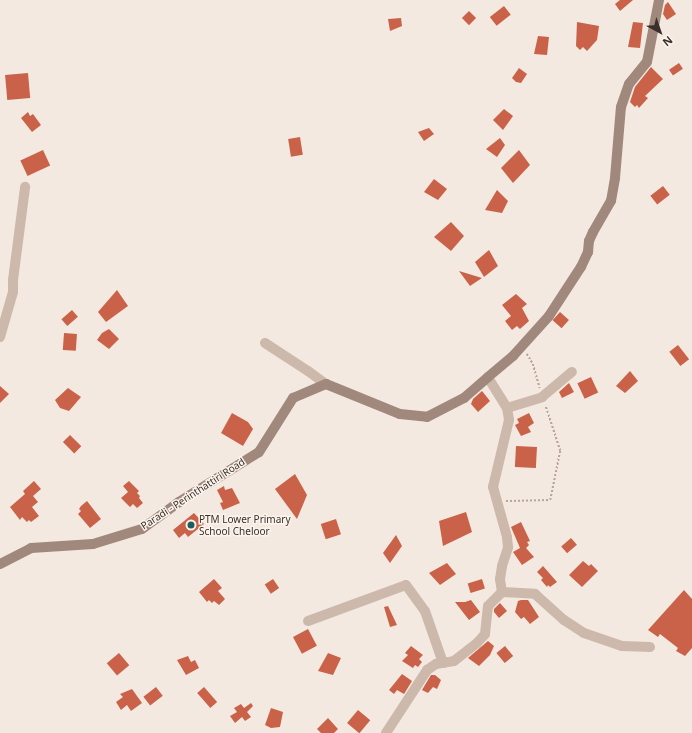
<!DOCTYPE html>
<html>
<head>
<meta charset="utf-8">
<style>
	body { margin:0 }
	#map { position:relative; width:692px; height:733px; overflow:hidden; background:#f4e9e0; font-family:"Noto Sans",sans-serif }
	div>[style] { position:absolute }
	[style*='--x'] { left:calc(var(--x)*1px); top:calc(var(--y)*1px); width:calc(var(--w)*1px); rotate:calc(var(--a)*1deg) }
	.building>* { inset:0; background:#c96248; transform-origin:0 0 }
	.path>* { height:1.5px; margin-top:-0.75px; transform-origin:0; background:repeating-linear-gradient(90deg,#b9a395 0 2px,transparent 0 4px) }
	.minor>* { height:10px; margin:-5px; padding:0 5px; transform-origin:5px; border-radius:5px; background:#cdb9ab }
	.secondary>* { height:10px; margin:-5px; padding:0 5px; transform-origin:5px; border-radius:5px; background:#a1887c }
	.dots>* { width:11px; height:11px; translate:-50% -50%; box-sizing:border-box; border:2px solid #fbf4ed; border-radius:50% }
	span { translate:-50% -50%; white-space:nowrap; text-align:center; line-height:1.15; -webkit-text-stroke:3px #fbf4ed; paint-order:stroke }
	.street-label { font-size:10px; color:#3a2f2a }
	.poi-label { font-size:10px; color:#3a2f2a }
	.left { translate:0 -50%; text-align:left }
	.north { position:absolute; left:640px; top:12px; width:40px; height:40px; -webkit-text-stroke:3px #fbf4ed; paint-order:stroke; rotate:140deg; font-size:11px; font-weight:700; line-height:16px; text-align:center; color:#3a2f2a }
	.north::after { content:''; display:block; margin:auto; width:14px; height:18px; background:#3a2f2a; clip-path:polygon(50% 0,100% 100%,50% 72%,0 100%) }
</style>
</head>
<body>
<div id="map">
	<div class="building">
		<div style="clip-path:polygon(620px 0,633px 0,620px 11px,615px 4px)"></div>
		<div style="clip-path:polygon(668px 2px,676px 14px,667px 20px,663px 14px,665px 5px)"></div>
		<div style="left:504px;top:6px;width:11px;height:18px;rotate:52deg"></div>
		<div style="left:469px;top:11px;width:10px;height:10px;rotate:45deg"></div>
		<div style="clip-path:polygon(401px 18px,402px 26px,390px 31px,388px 19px)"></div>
		<div style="clip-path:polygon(577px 22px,599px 26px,597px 40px,587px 51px,583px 47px,580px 50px,576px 46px)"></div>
		<div style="clip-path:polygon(633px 22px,643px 23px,640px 48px,628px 47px)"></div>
		<div style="clip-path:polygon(538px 36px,549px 37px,547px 55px,534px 54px)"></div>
		<div style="left:679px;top:63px;width:7px;height:12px;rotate:56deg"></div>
		<div style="clip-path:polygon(651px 67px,663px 79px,645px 96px,648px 98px,639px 108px,637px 105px,635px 107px,630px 102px,635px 87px)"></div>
		<div style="clip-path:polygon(519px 68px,527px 74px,521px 83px,516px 82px,512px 78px)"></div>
		<div style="left:28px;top:73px;width:25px;height:23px;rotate:85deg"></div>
		<div style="clip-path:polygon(504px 109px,513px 116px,503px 130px,493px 120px)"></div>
		<div style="clip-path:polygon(28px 112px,30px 116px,33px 114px,41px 125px,32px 132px,21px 118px)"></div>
		<div style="clip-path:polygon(429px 128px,434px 134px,424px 141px,418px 132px)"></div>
		<div style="left:300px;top:137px;width:18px;height:12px;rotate:81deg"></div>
		<div style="clip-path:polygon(500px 138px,505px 145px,497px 157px,486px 149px)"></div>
		<div style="left:43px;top:150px;width:17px;height:25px;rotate:65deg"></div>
		<div style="clip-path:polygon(519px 150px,530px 165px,513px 183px,501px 168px)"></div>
		<div style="clip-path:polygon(434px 179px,447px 189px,438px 200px,424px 192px)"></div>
		<div style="left:663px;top:186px;width:11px;height:16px;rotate:52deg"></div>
		<div style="clip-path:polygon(497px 190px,508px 201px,502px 213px,485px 210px)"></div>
		<div style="clip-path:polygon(451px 222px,464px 236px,451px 251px,434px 237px)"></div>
		<div style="clip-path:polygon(489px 250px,498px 266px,484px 277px,475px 262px)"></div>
		<div style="clip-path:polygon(459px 271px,482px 278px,470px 286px)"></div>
		<div style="clip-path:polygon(117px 290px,128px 306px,106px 322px,98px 312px)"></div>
		<div style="clip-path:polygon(516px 294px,527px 304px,522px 308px,529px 321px,520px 329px,517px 326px,512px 330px,505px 321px,511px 316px,502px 305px)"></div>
		<div style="left:72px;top:310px;width:9px;height:14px;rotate:49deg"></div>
		<div style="left:560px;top:312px;width:12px;height:11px;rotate:42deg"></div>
		<div style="clip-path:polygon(109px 329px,119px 339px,109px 349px,97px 340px,102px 333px)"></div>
		<div style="left:64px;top:333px;width:13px;height:17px;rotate:4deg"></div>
		<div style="left:678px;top:345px;width:18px;height:11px;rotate:52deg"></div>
		<div style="clip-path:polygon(630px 371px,638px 381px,625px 393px,616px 386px)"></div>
		<div style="left:591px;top:377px;width:17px;height:15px;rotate:65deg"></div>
		<div style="clip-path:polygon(569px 383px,574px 392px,562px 398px,559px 392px)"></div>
		<div style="clip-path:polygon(0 386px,9px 394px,0 403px)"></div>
		<div style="clip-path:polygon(68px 388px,81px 397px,69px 411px,60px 408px,55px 400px)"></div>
		<div style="clip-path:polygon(482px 391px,490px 401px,478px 412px,471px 404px,473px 399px)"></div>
		<div style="clip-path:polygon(232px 413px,248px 422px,253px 429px,243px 446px,221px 433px)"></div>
		<div style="clip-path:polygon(529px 413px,534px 423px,528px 427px,531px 432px,521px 436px,515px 425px,519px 423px,517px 419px)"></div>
		<div style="left:70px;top:435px;width:16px;height:10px;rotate:45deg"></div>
		<div style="left:516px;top:446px;width:21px;height:21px;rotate:3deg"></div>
		<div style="clip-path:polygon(295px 474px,307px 495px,297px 519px,275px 489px)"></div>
		<div style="clip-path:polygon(34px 481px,41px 489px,33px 496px,38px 502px,32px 507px,39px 516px,31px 522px,29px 520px,27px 522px,22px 517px,20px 520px,10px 507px,25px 494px,23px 491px)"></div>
		<div style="clip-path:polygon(129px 481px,139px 491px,137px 493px,140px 496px,139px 498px,143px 503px,137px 508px,133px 504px,130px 507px,121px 498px,128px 492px,123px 486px)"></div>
		<div style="clip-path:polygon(224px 486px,225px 490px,232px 488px,240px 503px,223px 510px,220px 503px,223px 502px,217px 490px)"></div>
		<div style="clip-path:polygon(87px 501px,101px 519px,90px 528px,78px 514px,81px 511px,79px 509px,81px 506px)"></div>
		<div style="clip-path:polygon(466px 512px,472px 532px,443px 546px,439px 521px)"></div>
		<div style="clip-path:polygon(194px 513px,204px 524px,188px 537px,185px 533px,179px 538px,173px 530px)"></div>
		<div style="left:336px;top:519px;width:16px;height:16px;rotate:72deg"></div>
		<div style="clip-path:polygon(521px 522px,530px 541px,527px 542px,529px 545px,526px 548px,534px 557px,522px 565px,513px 552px,520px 548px,511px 527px)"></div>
		<div style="clip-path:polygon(396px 535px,402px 546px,390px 563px,383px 553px)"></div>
		<div style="left:571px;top:538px;width:9px;height:13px;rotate:49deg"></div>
		<div style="clip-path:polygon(583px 561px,589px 566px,591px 564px,598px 571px,582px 587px,569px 575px)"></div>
		<div style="clip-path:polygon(447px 563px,456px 574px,440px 585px,429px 573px)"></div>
		<div style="clip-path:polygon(543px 566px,557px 582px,550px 587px,548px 585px,547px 587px,541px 580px,543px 578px,537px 572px)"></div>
		<div style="clip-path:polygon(214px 579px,222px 588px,218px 591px,225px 599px,219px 605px,214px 601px,212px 603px,209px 600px,207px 602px,199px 592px)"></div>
		<div style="left:273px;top:579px;width:11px;height:10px;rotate:56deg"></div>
		<div style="left:482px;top:579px;width:10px;height:15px;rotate:73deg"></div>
		<div style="clip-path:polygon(684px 590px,692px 599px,692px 648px,685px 656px,676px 651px,678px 648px,660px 634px,658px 637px,648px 630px)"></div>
		<div style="clip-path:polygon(471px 600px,480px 612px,469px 620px,455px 602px,465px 602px)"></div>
		<div style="clip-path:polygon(521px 600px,528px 600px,539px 617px,530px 624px,524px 617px,521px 619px,515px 612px,518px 601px)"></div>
		<div style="clip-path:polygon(500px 603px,507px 611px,499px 618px,494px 612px,494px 609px)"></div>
		<div style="clip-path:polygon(388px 606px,397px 625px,390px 627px,384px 607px)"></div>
		<div style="left:308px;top:629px;width:19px;height:17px;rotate:62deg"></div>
		<div style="clip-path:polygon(488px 641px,494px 646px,490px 655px,479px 666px,468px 658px)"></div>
		<div style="clip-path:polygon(411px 646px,423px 655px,419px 659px,422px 662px,418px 667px,415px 665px,413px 668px,402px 661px,408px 655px,405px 653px)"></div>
		<div style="left:505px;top:646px;width:13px;height:11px;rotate:51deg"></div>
		<div style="left:119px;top:653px;width:16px;height:16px;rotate:50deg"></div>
		<div style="clip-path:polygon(328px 653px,341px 658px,333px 675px,318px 671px)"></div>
		<div style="clip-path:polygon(188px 656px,191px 662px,195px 660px,199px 668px,186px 675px,177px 660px)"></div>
		<div style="clip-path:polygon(402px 674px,412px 681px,404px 694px,397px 690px,394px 694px,389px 690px)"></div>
		<div style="clip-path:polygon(431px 675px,435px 675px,441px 680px,437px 689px,433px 687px,428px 693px,422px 690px)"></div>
		<div style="left:156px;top:687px;width:11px;height:16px;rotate:52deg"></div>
		<div style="left:204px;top:687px;width:20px;height:9px;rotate:49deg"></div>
		<div style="clip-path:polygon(132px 689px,142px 703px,131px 711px,127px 705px,121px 710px,116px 702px,123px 697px,120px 694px)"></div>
		<div style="clip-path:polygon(251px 703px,253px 706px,247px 712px,251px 717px,245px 721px,242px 717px,235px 723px,230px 716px,237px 712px,234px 708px,241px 704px,244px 708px)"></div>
		<div style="clip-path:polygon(271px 708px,283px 712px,280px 727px,271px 728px,265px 725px)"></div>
		<div style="left:358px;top:710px;width:16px;height:17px;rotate:40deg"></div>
		<div style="clip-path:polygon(328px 718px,338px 729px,334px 733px,321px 733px,317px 729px)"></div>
	</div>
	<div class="path">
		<div style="--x:527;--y:354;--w:12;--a:59"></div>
		<div style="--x:533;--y:364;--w:25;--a:74"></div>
		<div style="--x:506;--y:501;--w:44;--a:-1.3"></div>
		<div style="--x:550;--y:500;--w:50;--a:-78.5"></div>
		<div style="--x:560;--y:451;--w:48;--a:-108.1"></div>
	</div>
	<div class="minor">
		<div style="--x:0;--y:337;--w:47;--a:-73.9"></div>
		<div style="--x:13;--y:292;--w:12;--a:-90"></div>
		<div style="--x:13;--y:280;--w:94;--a:-82.6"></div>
		<div style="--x:265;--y:343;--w:51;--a:33.1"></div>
		<div style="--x:308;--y:371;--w:22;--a:36"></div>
		<div style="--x:507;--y:408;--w:37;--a:-17"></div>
		<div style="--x:542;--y:397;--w:39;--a:-40"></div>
		<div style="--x:502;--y:592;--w:33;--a:3"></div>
		<div style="--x:535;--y:594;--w:39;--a:42"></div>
		<div style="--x:564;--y:620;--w:24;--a:33"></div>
		<div style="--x:584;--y:633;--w:40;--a:18.9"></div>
		<div style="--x:622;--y:646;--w:28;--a:2"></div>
		<div style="--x:308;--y:621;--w:104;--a:-20.2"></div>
		<div style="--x:406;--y:585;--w:32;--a:54"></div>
		<div style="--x:425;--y:611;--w:55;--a:70.9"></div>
		<div style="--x:386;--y:733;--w:75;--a:-56.9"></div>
		<div style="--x:427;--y:670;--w:11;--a:-34"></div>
		<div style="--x:436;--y:664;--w:18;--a:-9"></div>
		<div style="--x:454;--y:661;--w:29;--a:-38"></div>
		<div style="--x:477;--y:643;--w:12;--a:-48"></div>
		<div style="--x:485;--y:634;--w:28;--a:-84"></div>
		<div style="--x:488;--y:606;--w:20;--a:-45"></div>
		<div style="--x:502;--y:592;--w:13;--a:-99"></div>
		<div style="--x:500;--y:579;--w:13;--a:-81"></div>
		<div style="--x:502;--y:566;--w:20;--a:-72"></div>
		<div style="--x:508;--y:547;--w:10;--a:-96"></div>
		<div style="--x:507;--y:537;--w:52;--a:-105.6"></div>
		<div style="--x:493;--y:487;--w:69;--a:-76.6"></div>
		<div style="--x:509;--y:420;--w:12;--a:-99"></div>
		<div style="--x:507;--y:408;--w:36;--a:-122"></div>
	</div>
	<div class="secondary">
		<div style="--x:0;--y:564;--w:35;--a:-27"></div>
		<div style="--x:31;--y:548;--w:62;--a:-3.7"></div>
		<div style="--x:93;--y:544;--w:51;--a:-17"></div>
		<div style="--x:142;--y:529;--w:46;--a:-36.1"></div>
		<div style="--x:179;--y:502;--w:94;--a:-32"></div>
		<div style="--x:259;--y:452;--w:64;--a:-57.8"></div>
		<div style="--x:293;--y:398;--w:36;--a:-23"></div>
		<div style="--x:326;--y:384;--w:80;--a:22.1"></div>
		<div style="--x:400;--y:414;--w:27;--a:6"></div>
		<div style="--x:427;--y:417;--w:42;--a:-27.2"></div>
		<div style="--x:464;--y:398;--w:32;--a:-41"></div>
		<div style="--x:488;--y:377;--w:33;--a:-40"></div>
		<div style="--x:513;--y:356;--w:54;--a:-48"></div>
		<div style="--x:549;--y:316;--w:59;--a:-56.9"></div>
		<div style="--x:581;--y:267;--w:17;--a:-65"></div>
		<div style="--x:588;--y:252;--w:11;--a:-85"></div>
		<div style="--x:589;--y:241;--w:10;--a:-66"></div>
		<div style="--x:593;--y:232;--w:36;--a:-60"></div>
		<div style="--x:611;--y:201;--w:23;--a:-80"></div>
		<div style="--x:615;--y:178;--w:71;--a:-85.2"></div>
		<div style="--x:621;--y:107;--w:24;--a:-71"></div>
		<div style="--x:629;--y:84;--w:28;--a:-51"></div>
		<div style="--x:647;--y:62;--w:63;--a:-79"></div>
	</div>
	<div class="dots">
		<div style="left:191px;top:525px;background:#1e5c5e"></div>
	</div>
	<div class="street-label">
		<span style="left:193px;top:494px;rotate:-33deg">Paradi - Perinthattiri Road</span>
	</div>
	<div class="poi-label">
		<span class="left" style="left:199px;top:525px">PTM Lower Primary<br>School Cheloor</span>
	</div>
	<div class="north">N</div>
</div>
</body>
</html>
